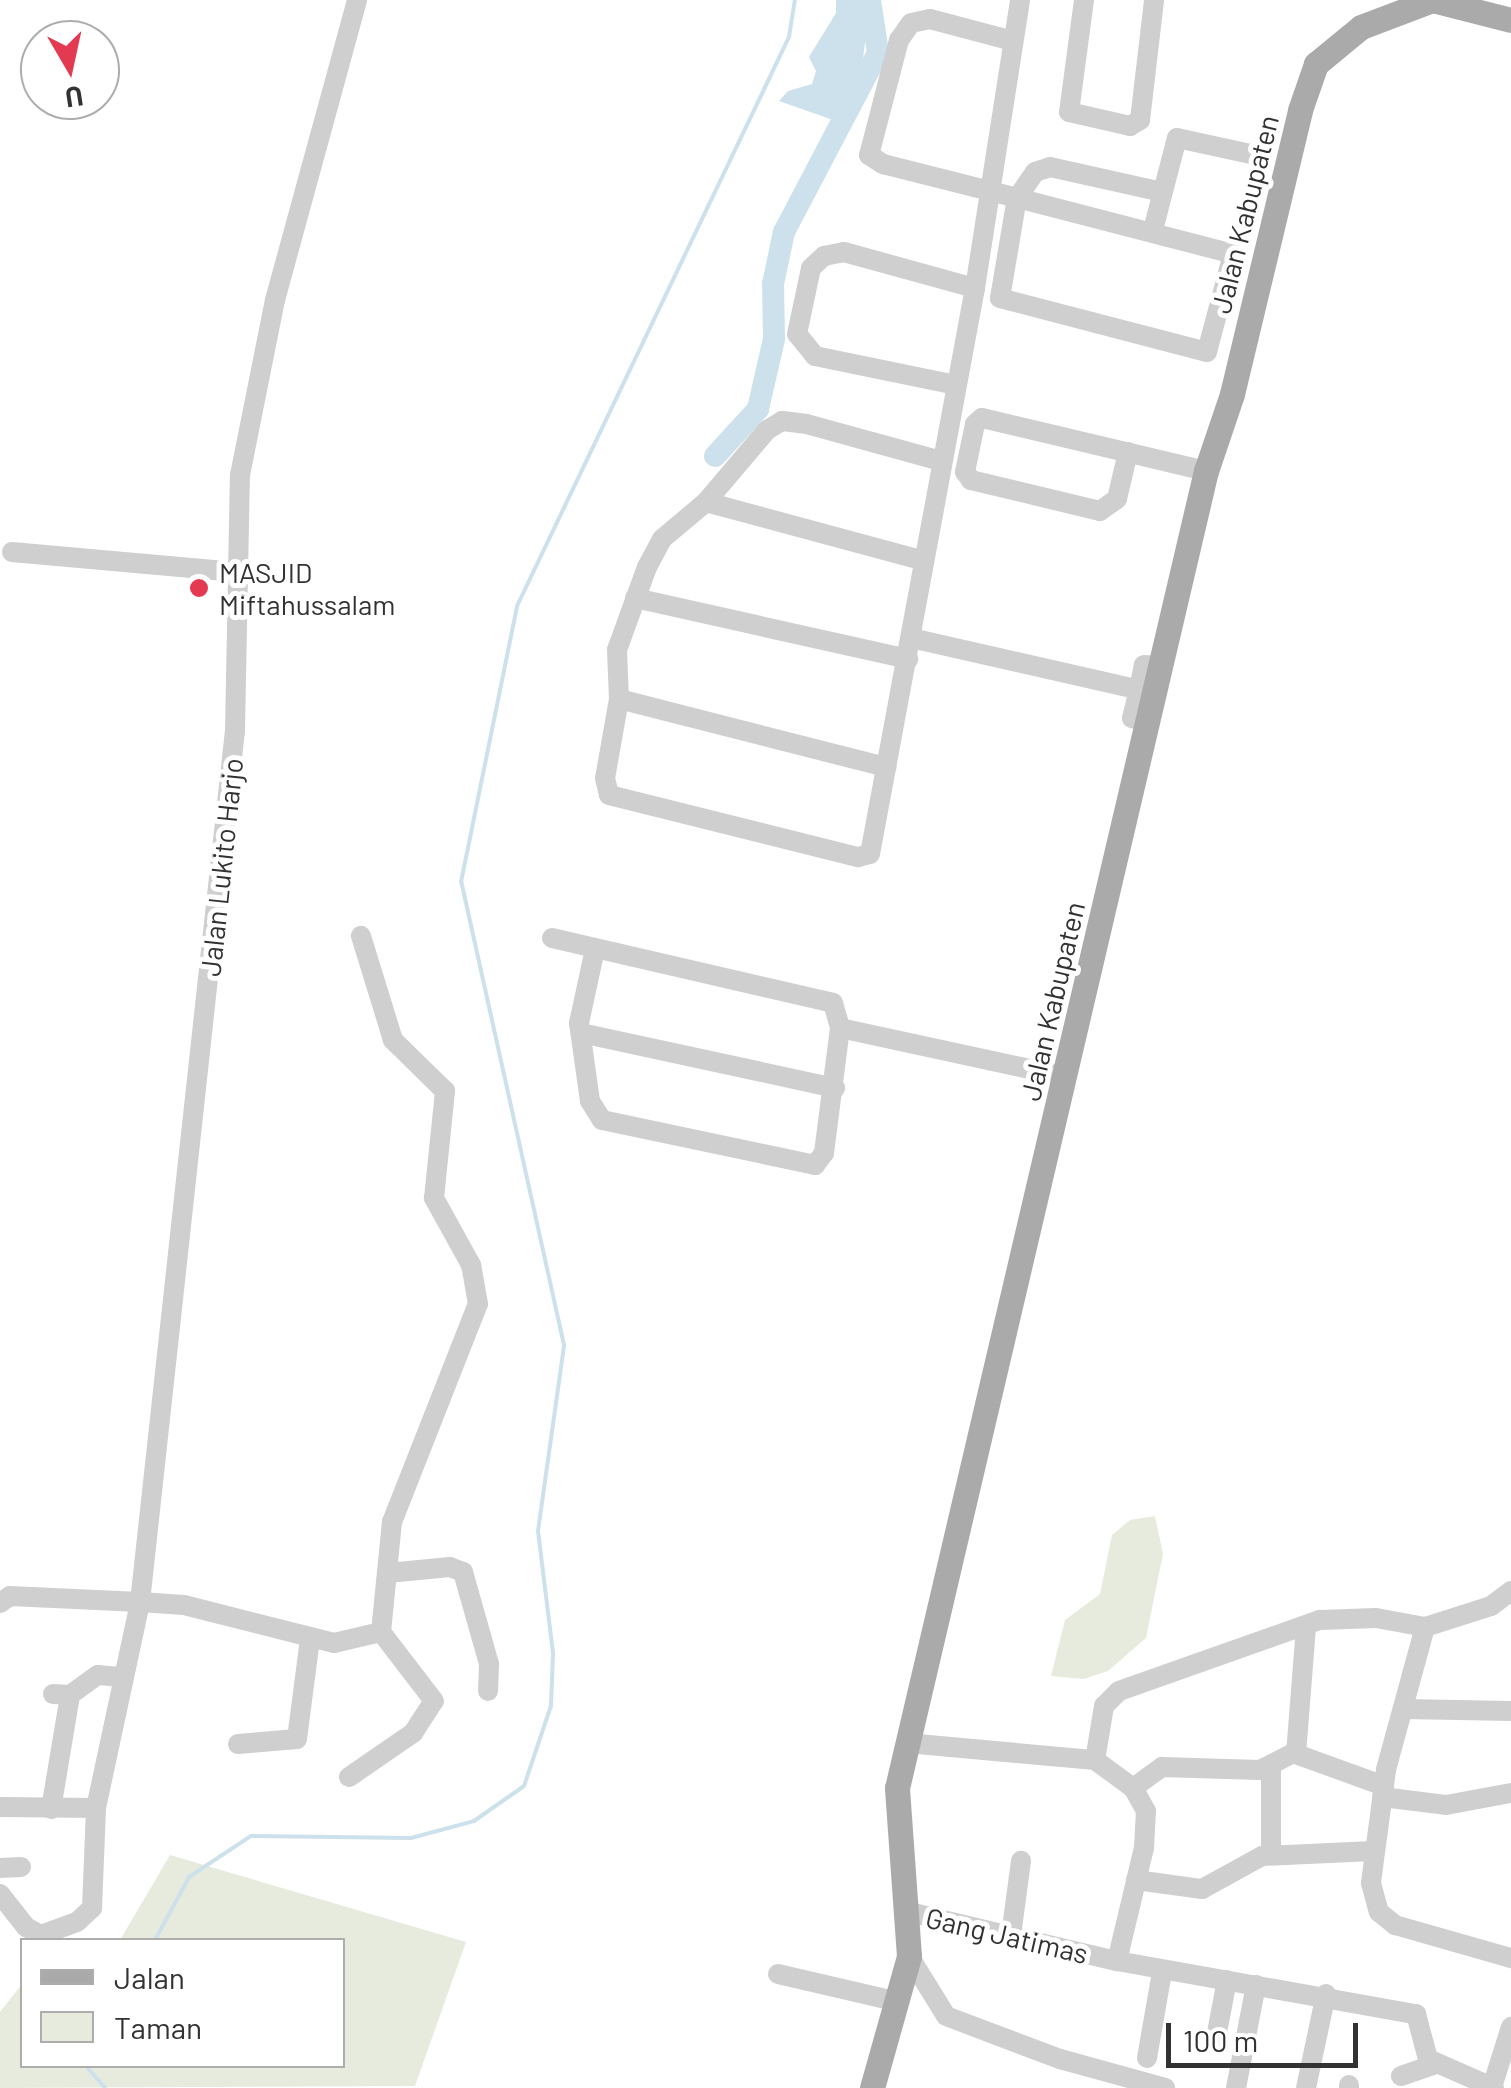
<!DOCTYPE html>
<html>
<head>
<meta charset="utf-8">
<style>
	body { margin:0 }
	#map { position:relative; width:1511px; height:2088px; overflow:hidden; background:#fff; font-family:Barlow,sans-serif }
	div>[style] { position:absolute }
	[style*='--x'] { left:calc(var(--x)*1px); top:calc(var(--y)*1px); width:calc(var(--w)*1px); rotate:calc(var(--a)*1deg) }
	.green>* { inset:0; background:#e6ebde }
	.water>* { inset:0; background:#cce1eb }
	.stream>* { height:4px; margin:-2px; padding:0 2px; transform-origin:2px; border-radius:2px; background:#cce1eb }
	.river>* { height:22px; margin:-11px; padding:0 11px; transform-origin:11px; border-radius:11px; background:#cce1eb }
	.minor>* { height:20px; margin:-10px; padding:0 10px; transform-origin:10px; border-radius:10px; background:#cfcfcf }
	.major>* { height:25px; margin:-12.5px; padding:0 12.5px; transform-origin:12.5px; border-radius:12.5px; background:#aaa }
	.dots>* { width:28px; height:28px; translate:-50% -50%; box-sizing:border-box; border:5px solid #fff; border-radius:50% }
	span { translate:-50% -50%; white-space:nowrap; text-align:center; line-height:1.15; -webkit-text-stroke:10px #fff; paint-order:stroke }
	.street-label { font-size:28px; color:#323232 }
	.poi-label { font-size:28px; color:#323232 }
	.left { translate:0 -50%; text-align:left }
	.legend { position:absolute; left:20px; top:1938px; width:325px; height:130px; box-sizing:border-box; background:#fff; border:2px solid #adadad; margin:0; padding:12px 18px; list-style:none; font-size:30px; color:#323232 }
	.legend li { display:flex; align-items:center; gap:20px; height:50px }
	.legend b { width:50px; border:2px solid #adadad }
	.north { position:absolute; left:20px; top:20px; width:100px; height:100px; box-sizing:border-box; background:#fff; border:2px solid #adadad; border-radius:50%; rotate:171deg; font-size:28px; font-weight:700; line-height:40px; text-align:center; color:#323232 }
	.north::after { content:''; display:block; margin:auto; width:35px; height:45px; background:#e43a51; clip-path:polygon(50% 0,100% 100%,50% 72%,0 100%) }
	.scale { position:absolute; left:1166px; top:2023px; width:192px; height:45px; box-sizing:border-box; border:5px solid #323232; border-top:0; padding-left:12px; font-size:30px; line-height:35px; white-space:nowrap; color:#323232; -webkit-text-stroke:8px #fff; paint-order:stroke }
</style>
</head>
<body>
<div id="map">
	<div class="green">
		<div style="clip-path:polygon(1155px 1516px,1163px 1554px,1146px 1638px,1108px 1671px,1084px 1679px,1051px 1676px,1065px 1620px,1100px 1594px,1112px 1535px,1130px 1520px)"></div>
		<div style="clip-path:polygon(170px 1855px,466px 1942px,415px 2086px,0 2088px,0 2012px,22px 1984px,22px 2066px,342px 2066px,342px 1940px,120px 1940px)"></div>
	</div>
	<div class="water">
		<div style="clip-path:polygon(836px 0,862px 0,866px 34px,861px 76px,833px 120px,779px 101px,788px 91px,812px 84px,816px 71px,809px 57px,836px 13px)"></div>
	</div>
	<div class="stream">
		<div style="--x:155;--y:1940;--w:72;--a:-61.6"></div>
		<div style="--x:189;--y:1877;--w:74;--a:-33.5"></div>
		<div style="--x:251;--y:1836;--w:160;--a:0.7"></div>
		<div style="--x:411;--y:1838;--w:65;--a:-15.1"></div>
		<div style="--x:474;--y:1821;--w:61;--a:-35"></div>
		<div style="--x:524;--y:1786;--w:84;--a:-71.4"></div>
		<div style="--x:551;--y:1706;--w:53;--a:-87.8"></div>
		<div style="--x:553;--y:1653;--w:123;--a:-97"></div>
		<div style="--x:538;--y:1531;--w:188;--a:-82"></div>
		<div style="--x:564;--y:1345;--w:474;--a:-102.5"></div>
		<div style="--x:461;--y:882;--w:282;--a:-78.5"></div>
		<div style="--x:517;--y:606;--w:631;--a:-64.45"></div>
		<div style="--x:789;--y:37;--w:37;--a:-81"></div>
		<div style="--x:86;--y:2066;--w:29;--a:49"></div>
	</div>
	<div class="river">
		<div style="--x:715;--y:456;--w:64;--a:-47.5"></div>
		<div style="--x:758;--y:409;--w:72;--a:-77.1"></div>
		<div style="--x:774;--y:339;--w:55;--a:-91"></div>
		<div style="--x:773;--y:284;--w:53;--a:-78.1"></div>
		<div style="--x:784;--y:232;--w:202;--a:-62.3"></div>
		<div style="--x:878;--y:53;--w:54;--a:-98.6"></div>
	</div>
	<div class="minor">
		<div style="--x:1084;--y:0;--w:113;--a:97.6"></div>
		<div style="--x:1069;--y:112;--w:63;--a:12.9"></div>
		<div style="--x:1130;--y:126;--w:12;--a:-31"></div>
		<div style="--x:1140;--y:120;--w:121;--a:-83.3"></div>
		<div style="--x:1013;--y:41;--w:86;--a:-165.2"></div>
		<div style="--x:930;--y:19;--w:19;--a:168"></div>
		<div style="--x:911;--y:23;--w:21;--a:125"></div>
		<div style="--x:899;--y:40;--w:119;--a:104.6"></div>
		<div style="--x:869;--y:155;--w:17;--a:33"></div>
		<div style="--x:883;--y:164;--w:138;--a:14.2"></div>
		<div style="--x:1017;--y:198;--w:32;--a:-55"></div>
		<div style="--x:1035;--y:172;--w:16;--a:-18"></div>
		<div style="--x:1050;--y:167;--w:115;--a:12.6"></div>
		<div style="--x:1017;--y:198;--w:223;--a:14.5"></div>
		<div style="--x:1233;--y:254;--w:101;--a:104.9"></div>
		<div style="--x:1207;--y:352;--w:214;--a:-165.4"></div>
		<div style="--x:1000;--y:298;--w:101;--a:-80.4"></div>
		<div style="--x:1153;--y:230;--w:95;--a:-75.4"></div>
		<div style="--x:1177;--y:138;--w:80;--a:12.3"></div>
		<div style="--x:956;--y:385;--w:144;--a:-168.4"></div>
		<div style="--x:815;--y:356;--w:28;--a:-129"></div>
		<div style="--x:797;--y:334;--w:67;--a:-78"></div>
		<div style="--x:811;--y:268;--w:18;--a:-43"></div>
		<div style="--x:824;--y:256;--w:20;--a:-11"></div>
		<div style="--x:844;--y:252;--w:136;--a:15.4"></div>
		<div style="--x:1128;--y:452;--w:48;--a:103.2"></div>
		<div style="--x:1117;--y:499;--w:21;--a:145"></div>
		<div style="--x:1100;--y:511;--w:133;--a:-166.5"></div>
		<div style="--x:971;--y:480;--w:10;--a:-127"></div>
		<div style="--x:965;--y:472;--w:49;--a:-78.2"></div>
		<div style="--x:975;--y:424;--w:9;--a:-41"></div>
		<div style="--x:982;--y:418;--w:230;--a:13.3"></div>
		<div style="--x:941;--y:461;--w:139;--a:-164.6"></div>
		<div style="--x:807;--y:424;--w:25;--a:-173"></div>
		<div style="--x:782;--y:421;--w:17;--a:149"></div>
		<div style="--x:767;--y:430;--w:94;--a:130.3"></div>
		<div style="--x:706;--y:502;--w:57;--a:139.9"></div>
		<div style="--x:662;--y:539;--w:32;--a:118"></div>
		<div style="--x:647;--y:567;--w:88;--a:109.9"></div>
		<div style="--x:617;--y:650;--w:49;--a:87.7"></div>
		<div style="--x:619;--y:699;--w:80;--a:100"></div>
		<div style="--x:605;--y:778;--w:17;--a:77"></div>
		<div style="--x:609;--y:795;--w:257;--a:14"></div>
		<div style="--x:858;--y:857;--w:12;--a:-14"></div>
		<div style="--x:870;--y:854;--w:576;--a:-79.49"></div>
		<div style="--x:975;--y:288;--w:291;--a:-81.1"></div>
		<div style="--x:706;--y:502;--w:226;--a:15.1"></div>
		<div style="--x:12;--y:552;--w:225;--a:5.1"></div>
		<div style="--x:635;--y:598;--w:280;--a:12.6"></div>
		<div style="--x:911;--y:638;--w:234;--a:12.8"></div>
		<div style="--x:1139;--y:690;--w:25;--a:-79"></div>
		<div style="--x:1144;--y:665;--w:17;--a:3"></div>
		<div style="--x:1139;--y:690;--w:29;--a:104"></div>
		<div style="--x:1132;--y:718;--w:16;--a:14"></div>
		<div style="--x:619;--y:699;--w:276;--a:14.3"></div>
		<div style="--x:552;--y:938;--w:288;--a:13"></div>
		<div style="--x:833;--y:1003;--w:26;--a:74"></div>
		<div style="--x:840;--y:1028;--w:231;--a:12.2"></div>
		<div style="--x:595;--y:949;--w:76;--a:102.2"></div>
		<div style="--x:579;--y:1023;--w:79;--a:82"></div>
		<div style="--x:590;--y:1101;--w:22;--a:58"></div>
		<div style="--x:602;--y:1120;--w:218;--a:11.9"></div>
		<div style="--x:815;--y:1165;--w:15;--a:-53"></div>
		<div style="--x:824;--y:1153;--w:126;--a:-82.7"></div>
		<div style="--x:581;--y:1033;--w:260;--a:12.2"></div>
		<div style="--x:388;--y:1573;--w:62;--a:-5.5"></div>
		<div style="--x:450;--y:1567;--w:14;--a:21"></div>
		<div style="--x:463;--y:1572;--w:96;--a:74.2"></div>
		<div style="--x:489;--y:1664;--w:27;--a:92"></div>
		<div style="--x:1511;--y:1591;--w:25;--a:143"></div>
		<div style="--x:1491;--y:1606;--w:69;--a:162.3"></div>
		<div style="--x:1425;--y:1627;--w:148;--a:105.3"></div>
		<div style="--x:1386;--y:1770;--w:114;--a:97.6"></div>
		<div style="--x:1371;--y:1883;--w:30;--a:75"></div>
		<div style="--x:1379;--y:1912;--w:21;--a:39"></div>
		<div style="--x:1395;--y:1925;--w:121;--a:15.9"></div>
		<div style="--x:0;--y:1603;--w:12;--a:-35"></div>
		<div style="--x:10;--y:1596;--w:130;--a:2.6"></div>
		<div style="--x:140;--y:1602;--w:876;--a:-83.78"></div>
		<div style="--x:235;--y:731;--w:256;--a:-88.9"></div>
		<div style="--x:240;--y:475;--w:178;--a:-78.7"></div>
		<div style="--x:275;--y:300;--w:311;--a:-74.7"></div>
		<div style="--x:53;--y:1694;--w:17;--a:3"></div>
		<div style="--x:70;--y:1695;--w:34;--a:-36"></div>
		<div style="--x:98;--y:1675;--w:24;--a:5"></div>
		<div style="--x:1404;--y:1709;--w:107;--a:1.1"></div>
		<div style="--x:907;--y:1743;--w:189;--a:5.2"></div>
		<div style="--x:238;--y:1744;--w:59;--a:-4.8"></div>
		<div style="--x:297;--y:1739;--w:101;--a:-82.6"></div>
		<div style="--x:1296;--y:1754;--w:128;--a:-85.5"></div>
		<div style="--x:1095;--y:1760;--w:55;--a:-80.5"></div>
		<div style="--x:1104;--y:1706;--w:21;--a:-45"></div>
		<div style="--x:1119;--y:1691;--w:213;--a:-19.5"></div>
		<div style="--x:1320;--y:1620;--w:56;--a:-2"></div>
		<div style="--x:1376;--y:1618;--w:50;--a:10.4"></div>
		<div style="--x:349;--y:1777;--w:78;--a:-34.5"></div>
		<div style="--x:413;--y:1733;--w:38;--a:-57"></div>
		<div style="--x:434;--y:1701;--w:87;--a:-127.5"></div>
		<div style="--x:1133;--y:1788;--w:36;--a:-36"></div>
		<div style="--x:1162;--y:1767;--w:98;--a:1.8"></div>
		<div style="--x:1260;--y:1770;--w:37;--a:-27"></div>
		<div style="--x:1293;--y:1753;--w:97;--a:19.9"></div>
		<div style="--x:1382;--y:1797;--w:64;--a:7.1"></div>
		<div style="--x:1446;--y:1805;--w:66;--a:-10.5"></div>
		<div style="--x:0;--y:1807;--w:96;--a:0.6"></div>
		<div style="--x:51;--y:1809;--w:116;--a:-80.5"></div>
		<div style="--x:1271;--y:1855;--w:90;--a:-90"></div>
		<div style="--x:0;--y:1868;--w:21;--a:-3"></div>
		<div style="--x:1136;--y:1880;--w:67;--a:7.8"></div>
		<div style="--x:1202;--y:1889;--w:68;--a:-28.8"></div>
		<div style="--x:1262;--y:1856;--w:111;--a:-2.6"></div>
		<div style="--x:0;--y:1894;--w:42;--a:51.8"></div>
		<div style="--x:26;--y:1927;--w:17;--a:28"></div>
		<div style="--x:41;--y:1935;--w:38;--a:-20"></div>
		<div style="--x:77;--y:1922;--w:21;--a:-43"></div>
		<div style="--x:92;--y:1908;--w:100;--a:-87.7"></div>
		<div style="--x:96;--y:1808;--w:211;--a:-77.9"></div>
		<div style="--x:140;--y:1602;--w:44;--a:3.9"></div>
		<div style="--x:184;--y:1605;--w:155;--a:14.2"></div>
		<div style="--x:334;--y:1643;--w:48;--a:-13.2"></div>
		<div style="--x:381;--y:1632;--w:111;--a:-84.3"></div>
		<div style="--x:392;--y:1522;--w:234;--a:-68.5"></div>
		<div style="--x:478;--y:1304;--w:40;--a:-100"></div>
		<div style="--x:471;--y:1265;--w:77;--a:-118.9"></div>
		<div style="--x:434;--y:1198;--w:108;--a:-84.1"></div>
		<div style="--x:445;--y:1091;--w:73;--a:-135.6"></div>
		<div style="--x:393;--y:1040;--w:109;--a:-107.1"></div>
		<div style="--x:909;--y:1912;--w:214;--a:13.3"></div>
		<div style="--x:1117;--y:1961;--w:116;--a:-76.6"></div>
		<div style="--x:1144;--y:1848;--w:37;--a:-87"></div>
		<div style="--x:1146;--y:1811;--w:26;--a:-119"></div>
		<div style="--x:1133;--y:1788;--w:47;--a:-143.6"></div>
		<div style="--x:1011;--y:1936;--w:76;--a:-82.4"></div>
		<div style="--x:909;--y:1956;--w:70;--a:58.3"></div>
		<div style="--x:946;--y:2016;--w:122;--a:20.7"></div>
		<div style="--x:1060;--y:2059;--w:109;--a:15.4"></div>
		<div style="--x:1117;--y:1961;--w:304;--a:10.1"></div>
		<div style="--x:1416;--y:2014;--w:47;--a:75.1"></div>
		<div style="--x:1428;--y:2059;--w:72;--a:23.7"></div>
		<div style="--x:778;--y:1974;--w:124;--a:13"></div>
		<div style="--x:1215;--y:2043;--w:64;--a:-79.2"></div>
		<div style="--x:1147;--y:2058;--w:87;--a:-80.1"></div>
		<div style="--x:1401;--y:2076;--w:36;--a:-19"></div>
		<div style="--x:1493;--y:2084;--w:60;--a:-72.5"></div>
		<div style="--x:1236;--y:2088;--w:105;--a:-79"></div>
		<div style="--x:1306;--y:2088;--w:96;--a:-78"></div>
		<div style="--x:1349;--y:2088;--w:3;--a:-90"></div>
	</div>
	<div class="major">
		<div style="--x:872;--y:2088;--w:137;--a:-74.3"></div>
		<div style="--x:909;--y:1956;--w:168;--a:-94.1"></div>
		<div style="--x:897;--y:1788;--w:1353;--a:-76.8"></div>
		<div style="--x:1206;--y:471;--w:81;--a:-71.3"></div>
		<div style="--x:1232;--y:394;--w:292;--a:-76.5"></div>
		<div style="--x:1300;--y:110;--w:49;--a:-70.8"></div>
		<div style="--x:1316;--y:64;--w:58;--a:-39.4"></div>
		<div style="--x:1361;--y:27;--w:76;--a:-20.8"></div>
		<div style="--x:1432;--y:0;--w:81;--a:14.2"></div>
	</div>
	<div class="dots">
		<div style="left:199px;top:588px;background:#e43a51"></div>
	</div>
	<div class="street-label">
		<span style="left:1244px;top:214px;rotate:-76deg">Jalan Kabupaten</span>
		<span style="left:221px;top:867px;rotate:-84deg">Jalan Lukito Harjo</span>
		<span style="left:1052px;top:1001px;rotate:-77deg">Jalan Kabupaten</span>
		<span style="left:1007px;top:1935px;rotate:13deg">Gang Jatimas</span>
	</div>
	<div class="poi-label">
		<span class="left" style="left:219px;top:588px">MASJID<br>Miftahussalam</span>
	</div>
	<ul class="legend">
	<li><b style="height:12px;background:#aaa"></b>Jalan</li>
	<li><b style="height:28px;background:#e6ebde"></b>Taman</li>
	</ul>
	<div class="north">U</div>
	<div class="scale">100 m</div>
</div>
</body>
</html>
